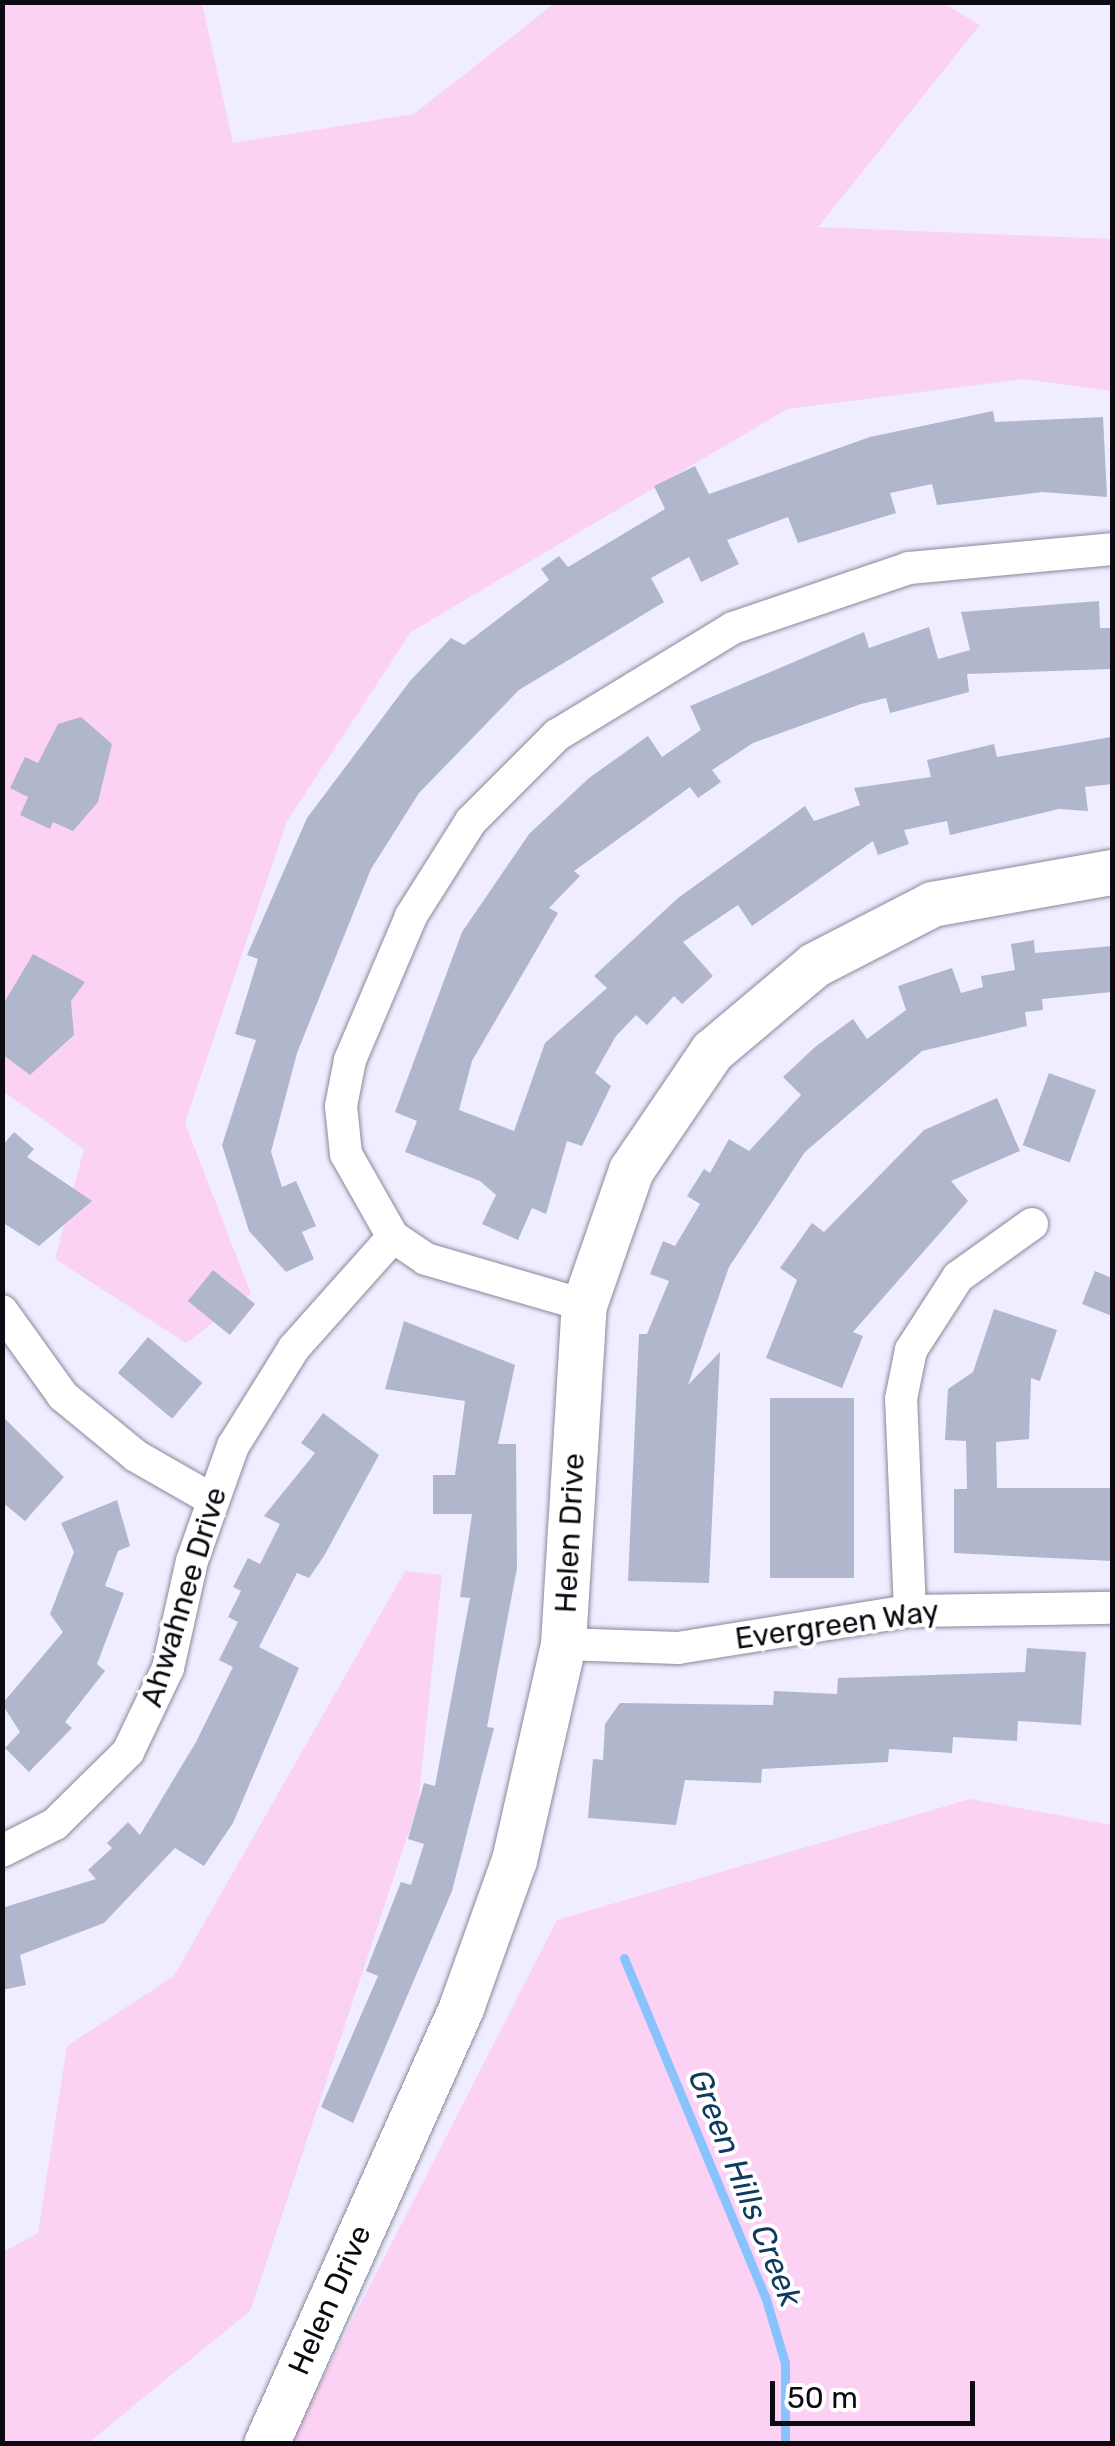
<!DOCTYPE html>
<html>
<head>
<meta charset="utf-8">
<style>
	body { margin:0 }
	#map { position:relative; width:1115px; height:2446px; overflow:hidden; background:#efedff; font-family:Rubik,sans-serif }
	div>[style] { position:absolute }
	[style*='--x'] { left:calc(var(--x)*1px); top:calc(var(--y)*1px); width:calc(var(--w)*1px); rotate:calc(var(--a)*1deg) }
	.green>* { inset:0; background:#fbd2f4 }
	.stream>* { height:9px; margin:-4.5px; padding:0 4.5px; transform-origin:4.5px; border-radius:4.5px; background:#89c3fe }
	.building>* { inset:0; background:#b0b7cc; transform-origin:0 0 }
	.roads { filter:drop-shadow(0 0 2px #8a889c) drop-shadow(0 0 2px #8a889c) }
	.street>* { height:32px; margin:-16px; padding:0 16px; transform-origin:16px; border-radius:16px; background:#fff }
	.secondary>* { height:45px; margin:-22.5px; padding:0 22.5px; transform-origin:22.5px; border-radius:22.5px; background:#fff }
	span { translate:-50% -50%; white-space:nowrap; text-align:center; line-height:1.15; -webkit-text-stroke:8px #fff; paint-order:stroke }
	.street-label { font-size:30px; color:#0c0b12 }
	.water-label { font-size:32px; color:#103a60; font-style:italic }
	.frame { position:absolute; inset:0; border:5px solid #0c0b12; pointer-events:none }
	.scale { position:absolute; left:770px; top:2381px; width:205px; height:45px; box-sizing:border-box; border:5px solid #0c0b12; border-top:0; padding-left:12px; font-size:30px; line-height:35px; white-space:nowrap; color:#0c0b12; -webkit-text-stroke:8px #fff; paint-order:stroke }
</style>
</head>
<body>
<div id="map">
	<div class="green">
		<div style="clip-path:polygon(3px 3px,202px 3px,233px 143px,414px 114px,555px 3px,943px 3px,980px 25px,818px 227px,1112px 239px,1112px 391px,1023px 379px,787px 409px,411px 632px,287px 821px,185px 1123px,251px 1294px,186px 1343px,55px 1259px,84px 1149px,3px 1091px)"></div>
		<div style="clip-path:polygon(405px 1571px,442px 1575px,418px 1805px,250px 2311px,88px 2443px,3px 2444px,3px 2252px,38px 2233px,67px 2046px,174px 1976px)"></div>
		<div style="clip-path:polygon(970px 1799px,1112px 1825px,1112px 2443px,289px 2444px,557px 1920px)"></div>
	</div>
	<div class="stream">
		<div style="--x:624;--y:1958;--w:366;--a:67.4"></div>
		<div style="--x:765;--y:2296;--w:70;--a:73.4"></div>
		<div style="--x:785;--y:2363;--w:81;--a:90"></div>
	</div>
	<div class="building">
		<div style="clip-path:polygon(993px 411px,995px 422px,1103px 417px,1107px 497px,1042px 492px,937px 505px,932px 484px,890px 493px,896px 513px,798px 543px,788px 517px,727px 540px,739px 564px,701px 582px,689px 557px,651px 578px,664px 602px,519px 690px,419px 793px,371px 869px,297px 1053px,271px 1152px,282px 1187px,296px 1181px,316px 1226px,302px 1232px,314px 1259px,286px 1272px,249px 1231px,222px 1145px,256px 1040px,235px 1034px,258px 959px,247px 955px,307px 818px,410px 681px,451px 638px,464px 645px,549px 580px,541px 569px,559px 556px,568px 567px,665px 509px,654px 486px,695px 466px,709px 494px,870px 437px)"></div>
		<div style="clip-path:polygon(1099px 601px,1100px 628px,1112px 628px,1112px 669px,967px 674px,969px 692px,890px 713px,886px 698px,861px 704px,753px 743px,712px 770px,721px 782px,698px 798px,690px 787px,574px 871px,580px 876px,549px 908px,558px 913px,472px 1061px,459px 1110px,514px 1131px,545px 1043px,607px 988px,594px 976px,678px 898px,805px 806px,814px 821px,860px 805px,854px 788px,931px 777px,927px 760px,994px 744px,997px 757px,1111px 737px,1112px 784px,1085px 787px,1088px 811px,1059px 809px,950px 835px,947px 821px,904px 830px,909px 844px,878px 855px,873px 841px,752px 926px,738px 905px,683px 942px,713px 976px,682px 1004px,674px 996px,647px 1025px,636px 1015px,616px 1036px,595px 1073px,611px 1086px,582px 1146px,567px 1141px,546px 1214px,532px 1208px,518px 1240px,482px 1224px,496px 1195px,480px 1181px,405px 1152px,417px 1121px,395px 1112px,462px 932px,529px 834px,589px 778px,648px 736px,662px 757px,701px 730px,690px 706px,864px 632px,869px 648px,929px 627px,938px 659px,970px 650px,961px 612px)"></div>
		<div style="clip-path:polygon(81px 717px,112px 744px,98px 802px,73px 831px,53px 822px,50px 829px,20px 815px,28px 797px,10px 788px,25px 757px,38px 763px,58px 724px)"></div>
		<div style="clip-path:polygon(1034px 940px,1035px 953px,1112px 946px,1112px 992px,1042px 999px,1043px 1010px,1025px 1012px,1027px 1026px,922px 1051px,805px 1152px,729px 1267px,688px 1385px,720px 1352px,709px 1583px,628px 1581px,639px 1334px,647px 1334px,669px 1281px,650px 1274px,663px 1241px,675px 1246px,700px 1204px,687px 1196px,704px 1169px,710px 1173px,729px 1139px,749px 1151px,801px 1095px,783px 1077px,815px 1047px,853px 1019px,867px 1039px,906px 1010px,898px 986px,952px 968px,961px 993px,983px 987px,981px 976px,1015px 970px,1011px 944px)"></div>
		<div style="clip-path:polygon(33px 954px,85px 982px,71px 1001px,74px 1035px,30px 1075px,2px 1054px,2px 1006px)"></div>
		<div style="left:1049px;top:1073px;width:50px;height:77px;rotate:20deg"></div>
		<div style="clip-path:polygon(997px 1098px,1020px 1151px,951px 1181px,968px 1201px,853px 1332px,863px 1336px,842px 1388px,766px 1358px,797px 1280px,780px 1268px,812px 1223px,824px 1232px,924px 1130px)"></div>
		<div style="clip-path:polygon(14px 1132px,34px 1149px,27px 1157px,92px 1201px,39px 1246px,2px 1222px,2px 1146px)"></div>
		<div style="left:213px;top:1270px;width:54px;height:40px;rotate:39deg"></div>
		<div style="clip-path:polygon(1095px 1271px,1112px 1278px,1112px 1316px,1082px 1304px)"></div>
		<div style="clip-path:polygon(994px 1309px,1057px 1330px,1040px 1381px,1031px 1378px,1029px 1439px,996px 1442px,997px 1488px,1112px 1488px,1112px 1561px,954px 1553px,954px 1489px,967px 1489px,966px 1441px,945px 1440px,948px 1389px,973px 1372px)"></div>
		<div style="clip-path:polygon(404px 1321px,515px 1365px,498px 1444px,516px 1444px,517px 1568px,487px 1727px,494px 1728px,452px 1891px,353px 2123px,321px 2107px,378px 1976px,366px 1971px,401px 1882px,411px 1885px,424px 1844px,408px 1839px,424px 1783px,435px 1786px,470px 1598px,460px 1597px,472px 1514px,433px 1514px,433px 1475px,455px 1475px,465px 1401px,385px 1389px)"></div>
		<div style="left:148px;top:1337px;width:71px;height:47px;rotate:40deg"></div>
		<div style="left:854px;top:1398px;width:180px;height:84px;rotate:90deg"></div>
		<div style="clip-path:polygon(323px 1413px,379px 1455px,324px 1556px,309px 1578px,297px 1573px,259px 1647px,299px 1668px,233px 1823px,204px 1866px,175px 1848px,104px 1923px,20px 1955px,26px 1985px,2px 1990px,2px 1908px,96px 1879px,88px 1870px,112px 1848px,107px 1843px,128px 1822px,140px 1835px,196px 1742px,233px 1667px,219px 1660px,238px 1622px,228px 1617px,241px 1591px,233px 1587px,248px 1558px,260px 1564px,280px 1524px,264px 1516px,315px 1453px,301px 1443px)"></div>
		<div style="clip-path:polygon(2px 1416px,64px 1477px,25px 1521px,2px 1502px)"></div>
		<div style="clip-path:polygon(117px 1500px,130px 1546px,118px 1551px,105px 1586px,124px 1593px,97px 1664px,105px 1671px,65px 1722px,72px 1728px,29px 1772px,5px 1748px,20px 1732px,2px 1704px,63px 1632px,50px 1614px,74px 1552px,61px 1523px)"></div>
		<div style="clip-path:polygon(1027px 1648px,1086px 1652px,1081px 1725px,1018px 1721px,1017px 1741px,953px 1737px,952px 1753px,889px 1749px,888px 1762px,762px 1769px,761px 1783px,685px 1780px,676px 1825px,588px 1818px,593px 1759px,603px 1760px,605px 1724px,620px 1703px,773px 1705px,774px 1691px,837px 1694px,838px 1678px,1025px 1672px)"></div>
	</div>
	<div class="roads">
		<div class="street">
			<div style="--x:584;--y:1305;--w:165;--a:-163.8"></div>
			<div style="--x:426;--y:1259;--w:40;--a:-146"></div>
			<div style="--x:393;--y:1237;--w:95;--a:-119.5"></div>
			<div style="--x:346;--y:1154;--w:48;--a:-95.9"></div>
			<div style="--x:341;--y:1106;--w:47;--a:-78.9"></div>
			<div style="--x:350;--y:1060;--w:156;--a:-67"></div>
			<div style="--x:411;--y:916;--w:112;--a:-57.7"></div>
			<div style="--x:471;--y:821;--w:122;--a:-45"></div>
			<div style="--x:557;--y:735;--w:206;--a:-31.3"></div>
			<div style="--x:733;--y:628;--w:186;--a:-18.8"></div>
			<div style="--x:909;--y:568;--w:204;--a:-5.3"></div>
			<div style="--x:2;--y:1311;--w:105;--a:54.3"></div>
			<div style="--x:63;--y:1396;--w:94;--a:39.4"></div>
			<div style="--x:136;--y:1456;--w:86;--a:29.8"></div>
			<div style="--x:910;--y:1611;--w:212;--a:-92.4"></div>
			<div style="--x:901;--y:1399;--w:50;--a:-78.5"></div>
			<div style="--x:911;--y:1350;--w:87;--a:-57.2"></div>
			<div style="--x:958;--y:1277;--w:91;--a:-35.6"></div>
			<div style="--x:563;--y:1644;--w:115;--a:2"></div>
			<div style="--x:678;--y:1648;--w:235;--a:-9.1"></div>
			<div style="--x:910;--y:1611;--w:202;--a:-0.9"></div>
			<div style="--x:2;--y:1851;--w:59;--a:-27"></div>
			<div style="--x:55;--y:1824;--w:103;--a:-44.6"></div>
			<div style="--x:128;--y:1752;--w:93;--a:-64.5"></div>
			<div style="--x:168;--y:1668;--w:110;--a:-77.4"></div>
			<div style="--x:192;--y:1561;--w:122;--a:-70.4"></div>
			<div style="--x:233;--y:1446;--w:115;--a:-58.1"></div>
			<div style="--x:294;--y:1348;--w:149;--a:-48.3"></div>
		</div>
		<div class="secondary">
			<div style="--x:266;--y:2444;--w:481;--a:-65.9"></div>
			<div style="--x:462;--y:2005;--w:154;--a:-70.3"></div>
			<div style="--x:514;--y:1860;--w:221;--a:-77.2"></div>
			<div style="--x:563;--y:1644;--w:340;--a:-86.5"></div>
			<div style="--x:584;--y:1305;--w:143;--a:-70.8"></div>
			<div style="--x:631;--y:1170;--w:144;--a:-55.8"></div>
			<div style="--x:712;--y:1051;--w:133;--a:-40.1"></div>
			<div style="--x:814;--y:965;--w:133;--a:-27.3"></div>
			<div style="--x:932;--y:904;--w:183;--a:-10.1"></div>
		</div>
	</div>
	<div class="street-label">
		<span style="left:570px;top:1533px;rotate:-87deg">Helen Drive</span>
		<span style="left:184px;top:1597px;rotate:-73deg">Ahwahnee Drive</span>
		<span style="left:837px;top:1625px;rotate:-8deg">Evergreen Way</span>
		<span style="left:330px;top:2300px;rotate:-66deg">Helen Drive</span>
	</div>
	<div class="water-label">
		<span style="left:745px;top:2188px;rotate:68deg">Green Hills Creek</span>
	</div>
	<div class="frame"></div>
	<div class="scale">50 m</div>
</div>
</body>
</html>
